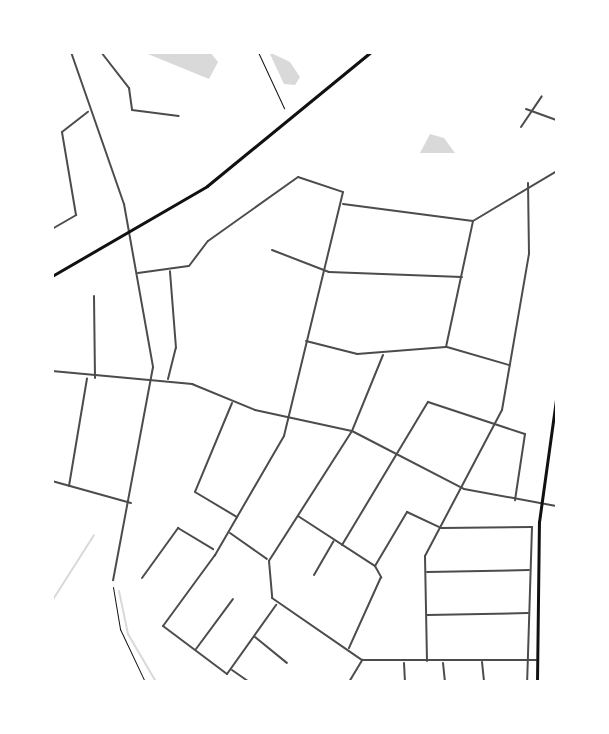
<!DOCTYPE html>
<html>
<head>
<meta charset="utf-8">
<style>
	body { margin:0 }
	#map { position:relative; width:609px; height:734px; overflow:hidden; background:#fff; font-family:"Golos Text",sans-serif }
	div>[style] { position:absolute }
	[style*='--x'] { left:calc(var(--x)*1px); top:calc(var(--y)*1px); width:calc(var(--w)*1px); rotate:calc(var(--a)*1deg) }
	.water>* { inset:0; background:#d9d9d9 }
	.stream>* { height:2px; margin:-1px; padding:0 1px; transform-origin:1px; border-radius:1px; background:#d9d9d9 }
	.path>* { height:1px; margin:-0.5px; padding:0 0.5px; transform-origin:0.5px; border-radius:0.5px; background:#111 }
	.minor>* { height:2px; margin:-1px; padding:0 1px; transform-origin:1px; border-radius:1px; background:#4c4c4c }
	.secondary>* { height:3px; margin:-1.5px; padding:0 1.5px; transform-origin:1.5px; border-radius:1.5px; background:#111 }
	.primary>* { height:3px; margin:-1.5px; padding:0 1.5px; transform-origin:1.5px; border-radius:1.5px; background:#111 }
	span { translate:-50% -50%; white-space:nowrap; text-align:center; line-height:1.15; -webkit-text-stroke:8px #fff; paint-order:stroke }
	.frame { position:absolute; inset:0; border:54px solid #fff; pointer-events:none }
</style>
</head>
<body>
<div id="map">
	<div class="water">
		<div style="clip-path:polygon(143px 52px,210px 52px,218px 62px,209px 79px)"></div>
		<div style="clip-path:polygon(269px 52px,290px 62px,300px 77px,295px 85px,284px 84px)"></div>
		<div style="clip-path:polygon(430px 134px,444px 138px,455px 153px,420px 153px)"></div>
	</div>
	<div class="stream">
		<div style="--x:119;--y:591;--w:44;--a:78.2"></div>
		<div style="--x:128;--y:634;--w:56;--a:59.7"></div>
		<div style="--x:52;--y:601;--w:78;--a:-57.5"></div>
	</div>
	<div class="path">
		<div style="--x:258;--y:52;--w:62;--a:65.1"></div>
		<div style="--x:113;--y:587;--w:43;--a:80.5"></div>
		<div style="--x:120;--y:629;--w:59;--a:64.7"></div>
	</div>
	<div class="minor">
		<div style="--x:71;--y:52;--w:161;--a:70.8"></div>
		<div style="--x:124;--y:204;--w:166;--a:79.9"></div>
		<div style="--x:153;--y:367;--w:217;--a:100.6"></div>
		<div style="--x:101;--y:52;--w:46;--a:52.1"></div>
		<div style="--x:129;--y:88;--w:22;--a:82"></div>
		<div style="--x:132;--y:110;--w:47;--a:7.3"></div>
		<div style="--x:526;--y:109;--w:33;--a:20"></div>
		<div style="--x:521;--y:127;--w:37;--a:-56"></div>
		<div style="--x:343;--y:204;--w:131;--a:7.5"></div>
		<div style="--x:473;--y:221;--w:98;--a:-30.8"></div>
		<div style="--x:52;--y:229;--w:28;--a:-30"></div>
		<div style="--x:76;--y:215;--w:84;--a:-99.6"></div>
		<div style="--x:62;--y:132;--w:33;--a:-38"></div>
		<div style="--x:272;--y:250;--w:61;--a:21.1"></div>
		<div style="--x:329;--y:272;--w:133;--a:2.2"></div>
		<div style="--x:138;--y:273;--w:51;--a:-7.8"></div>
		<div style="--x:189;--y:266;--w:31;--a:-53"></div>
		<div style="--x:208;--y:241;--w:110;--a:-35.4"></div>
		<div style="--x:298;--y:177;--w:47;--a:18.4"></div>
		<div style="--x:343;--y:192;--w:251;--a:103.6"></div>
		<div style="--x:284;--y:436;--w:138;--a:120.1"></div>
		<div style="--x:215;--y:555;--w:88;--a:126.2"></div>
		<div style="--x:163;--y:626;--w:80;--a:36.9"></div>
		<div style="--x:227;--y:674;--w:85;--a:-54.6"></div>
		<div style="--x:94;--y:296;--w:82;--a:89.3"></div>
		<div style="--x:306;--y:341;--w:53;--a:14.3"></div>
		<div style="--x:357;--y:354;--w:89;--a:-4.5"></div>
		<div style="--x:446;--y:347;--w:129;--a:-77.9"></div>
		<div style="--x:447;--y:347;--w:65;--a:16.2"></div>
		<div style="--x:383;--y:355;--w:82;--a:112.2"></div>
		<div style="--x:352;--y:431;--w:154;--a:122.6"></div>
		<div style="--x:269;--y:561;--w:37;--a:85"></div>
		<div style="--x:272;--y:598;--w:109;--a:34.6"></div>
		<div style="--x:362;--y:660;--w:174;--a:0"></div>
		<div style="--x:52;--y:371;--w:141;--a:5.3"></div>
		<div style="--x:192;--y:384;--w:68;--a:22.4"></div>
		<div style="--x:255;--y:410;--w:99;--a:12.2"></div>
		<div style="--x:352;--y:431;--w:126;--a:27.4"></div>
		<div style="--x:464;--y:489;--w:95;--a:10.4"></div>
		<div style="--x:168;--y:379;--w:32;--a:-76"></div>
		<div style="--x:176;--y:348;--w:77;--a:-94.5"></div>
		<div style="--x:232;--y:403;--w:96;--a:112.6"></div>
		<div style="--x:195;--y:492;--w:49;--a:30.8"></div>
		<div style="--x:52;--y:481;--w:82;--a:15.6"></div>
		<div style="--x:69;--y:486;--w:109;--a:-80.5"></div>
		<div style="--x:298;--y:516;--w:92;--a:33"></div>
		<div style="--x:375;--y:566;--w:13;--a:61"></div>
		<div style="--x:381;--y:577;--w:78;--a:114.3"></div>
		<div style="--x:230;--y:533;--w:45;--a:35.1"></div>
		<div style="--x:342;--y:545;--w:167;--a:-59"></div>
		<div style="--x:428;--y:402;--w:102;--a:18.3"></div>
		<div style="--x:525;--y:434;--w:67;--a:98.6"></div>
		<div style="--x:375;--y:566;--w:63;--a:-59.3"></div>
		<div style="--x:407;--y:512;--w:38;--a:25"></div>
		<div style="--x:442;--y:528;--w:90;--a:-0.6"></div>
		<div style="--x:532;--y:527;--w:155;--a:91.8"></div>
		<div style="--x:427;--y:572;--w:102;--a:-1.1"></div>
		<div style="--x:314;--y:575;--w:39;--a:-60"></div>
		<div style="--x:142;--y:578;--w:62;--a:-54.2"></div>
		<div style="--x:178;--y:528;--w:41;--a:31"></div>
		<div style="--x:427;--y:615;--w:101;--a:-1.1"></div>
		<div style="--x:255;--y:637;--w:41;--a:39.1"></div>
		<div style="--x:196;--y:649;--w:62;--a:-53.5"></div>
		<div style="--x:427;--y:661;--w:105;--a:-91.1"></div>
		<div style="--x:425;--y:556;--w:165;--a:-62.2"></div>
		<div style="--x:502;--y:410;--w:158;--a:-80.2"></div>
		<div style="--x:529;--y:254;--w:71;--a:-90.8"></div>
		<div style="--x:482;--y:662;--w:20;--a:84"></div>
		<div style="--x:404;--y:663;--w:19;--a:87"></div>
		<div style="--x:443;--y:663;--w:19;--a:84"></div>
		<div style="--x:232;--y:670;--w:21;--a:35"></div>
		<div style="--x:349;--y:682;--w:26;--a:-59"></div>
	</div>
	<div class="secondary">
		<div style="--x:537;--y:682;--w:160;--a:-89.3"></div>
		<div style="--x:539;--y:522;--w:130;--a:-82.1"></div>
	</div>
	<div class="primary">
		<div style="--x:52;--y:276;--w:179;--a:-30.1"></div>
		<div style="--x:207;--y:186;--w:212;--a:-39.3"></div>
	</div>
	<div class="frame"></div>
</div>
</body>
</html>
